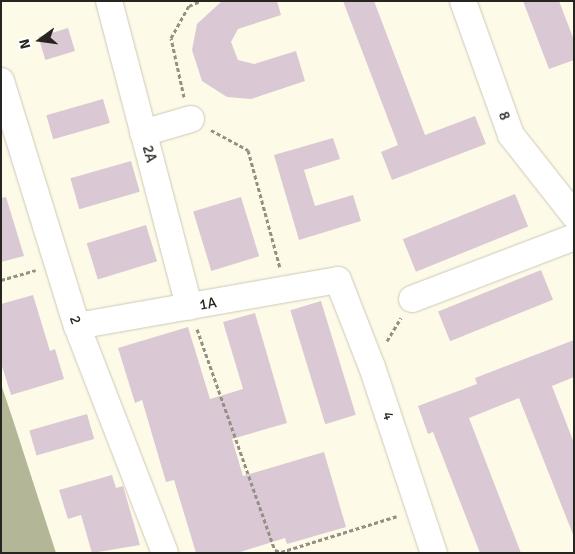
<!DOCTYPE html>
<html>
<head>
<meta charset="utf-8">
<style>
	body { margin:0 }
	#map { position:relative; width:575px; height:554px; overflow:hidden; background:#fefae8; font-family:Signika,sans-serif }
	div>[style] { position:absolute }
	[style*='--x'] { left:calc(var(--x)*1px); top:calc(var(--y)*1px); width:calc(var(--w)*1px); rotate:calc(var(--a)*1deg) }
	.forest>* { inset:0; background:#b4b797 }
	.building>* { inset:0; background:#dac9d4; transform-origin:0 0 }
	.path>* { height:3px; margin-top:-1.5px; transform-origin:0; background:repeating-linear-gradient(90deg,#949184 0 4px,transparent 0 6.5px) }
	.roads { filter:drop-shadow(0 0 1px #cdc8b7) drop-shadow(0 0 1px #cdc8b7) }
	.minor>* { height:26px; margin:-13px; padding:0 13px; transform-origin:13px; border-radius:13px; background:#fff }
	span { translate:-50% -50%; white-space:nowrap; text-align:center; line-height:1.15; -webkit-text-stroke:5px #fff; paint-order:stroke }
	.street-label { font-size:15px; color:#27251f }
	.frame { position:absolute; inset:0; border:2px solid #27251f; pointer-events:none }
	.north { position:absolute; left:15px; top:15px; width:50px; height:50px; -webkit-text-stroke:4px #fff; paint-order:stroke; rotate:256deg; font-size:14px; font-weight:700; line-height:20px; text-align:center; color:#27251f }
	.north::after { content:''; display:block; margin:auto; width:18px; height:22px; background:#27251f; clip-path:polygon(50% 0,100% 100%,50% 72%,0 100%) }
</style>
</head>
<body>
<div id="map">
	<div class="forest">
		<div style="clip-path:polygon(1px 384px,14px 423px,56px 553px,1px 553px)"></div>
	</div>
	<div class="building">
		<div style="clip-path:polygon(222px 1px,277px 1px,281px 15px,238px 29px,231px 42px,238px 60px,254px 64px,296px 51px,305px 81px,251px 99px,227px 97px,202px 81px,192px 50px,197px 24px)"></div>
		<div style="clip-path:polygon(343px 1px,374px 1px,425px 135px,475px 116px,486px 144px,392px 180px,381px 152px,398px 145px)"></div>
		<div style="clip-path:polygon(523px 1px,559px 1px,574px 40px,574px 60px,549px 69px)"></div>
		<div style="left:68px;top:28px;width:24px;height:31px;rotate:73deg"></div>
		<div style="left:103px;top:99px;width:25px;height:59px;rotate:74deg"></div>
		<div style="clip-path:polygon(333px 138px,340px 159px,304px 170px,315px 206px,353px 195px,361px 221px,299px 240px,274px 155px)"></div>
		<div style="left:131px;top:161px;width:32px;height:63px;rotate:74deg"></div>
		<div style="left:515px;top:194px;width:35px;height:121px;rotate:68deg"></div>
		<div style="clip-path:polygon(6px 197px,24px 256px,1px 262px,1px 198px)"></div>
		<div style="left:241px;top:197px;width:62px;height:50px;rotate:73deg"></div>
		<div style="left:146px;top:225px;width:38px;height:62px;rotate:73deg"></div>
		<div style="left:541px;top:270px;width:32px;height:111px;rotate:68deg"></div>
		<div style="clip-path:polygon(33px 295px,50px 351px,55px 349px,64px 379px,11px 395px,1px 363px,1px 304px)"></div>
		<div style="left:321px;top:301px;width:119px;height:32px;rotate:73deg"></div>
		<div style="clip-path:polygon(255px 313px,287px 423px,232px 439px,243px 476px,324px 452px,346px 527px,287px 544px,285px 538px,237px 553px,196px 553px,174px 480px,166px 482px,142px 400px,135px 403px,118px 348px,188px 327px,210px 399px,243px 389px,223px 322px)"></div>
		<div style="clip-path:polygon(574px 340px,574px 377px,552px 386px,574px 443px,574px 537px,519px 398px,469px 418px,521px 553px,480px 553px,433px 432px,428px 434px,418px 406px,477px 384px,475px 378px)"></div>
		<div style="left:87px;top:414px;width:26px;height:60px;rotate:74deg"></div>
		<div style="clip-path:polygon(112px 475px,116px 488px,123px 486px,140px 545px,92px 553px,81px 515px,68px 519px,59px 490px)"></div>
	</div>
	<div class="path">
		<div style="--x:184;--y:97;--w:60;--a:-102.4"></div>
		<div style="--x:171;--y:38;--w:37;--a:-61"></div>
		<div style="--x:189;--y:6;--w:12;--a:-24"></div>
		<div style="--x:211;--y:130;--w:42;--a:28.4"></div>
		<div style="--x:248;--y:150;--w:122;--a:74.8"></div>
		<div style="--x:1;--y:280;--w:36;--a:-16"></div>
		<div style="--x:197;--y:329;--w:234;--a:70.6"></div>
		<div style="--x:275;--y:550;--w:6;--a:18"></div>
		<div style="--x:281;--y:552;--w:121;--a:-17.2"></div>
		<div style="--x:387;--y:341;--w:27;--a:-59"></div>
	</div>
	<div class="roads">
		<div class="minor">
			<div style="--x:109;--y:1;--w:316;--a:75.3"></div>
			<div style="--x:463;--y:1;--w:142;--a:70.3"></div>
			<div style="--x:511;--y:135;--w:102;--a:51.8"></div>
			<div style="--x:1;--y:81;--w:257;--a:72.8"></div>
			<div style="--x:77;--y:326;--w:243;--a:68.8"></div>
			<div style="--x:143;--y:133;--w:50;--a:-16.3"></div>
			<div style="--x:412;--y:299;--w:173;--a:-20.9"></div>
			<div style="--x:77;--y:326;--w:265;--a:-10"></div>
			<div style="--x:338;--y:280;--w:93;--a:68.7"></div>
			<div style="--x:372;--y:367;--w:196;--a:71.6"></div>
		</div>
	</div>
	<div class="street-label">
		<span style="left:504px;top:116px;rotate:70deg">8</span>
		<span style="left:149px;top:154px;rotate:75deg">2A</span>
		<span style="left:208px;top:304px;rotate:-10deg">1A</span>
		<span style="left:75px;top:320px;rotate:70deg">2</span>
		<span style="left:388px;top:416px;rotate:72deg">4</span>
	</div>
	<div class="frame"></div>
	<div class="north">N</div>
</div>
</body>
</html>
